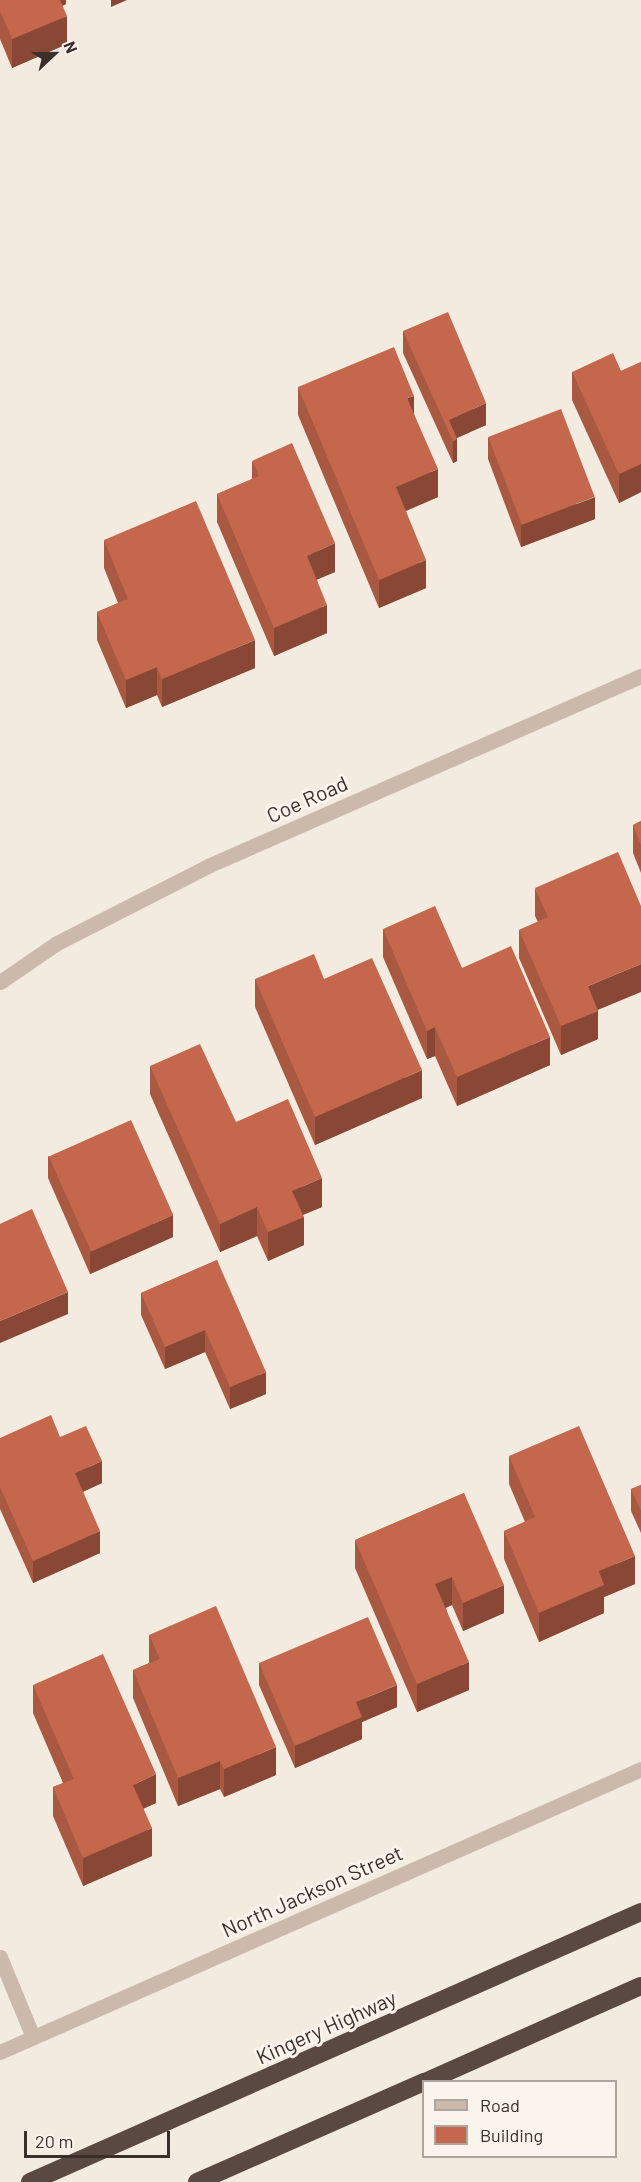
<!DOCTYPE html>
<html>
<head>
<meta charset="utf-8">
<style>
	body { margin:0 }
	#map { position:relative; width:641px; height:2182px; overflow:hidden; background:#f3eae0; font-family:Barlow,sans-serif }
	div>[style] { position:absolute }
	[style*='--x'] { left:calc(var(--x)*1px); top:calc(var(--y)*1px); width:calc(var(--w)*1px); rotate:calc(var(--a)*1deg) }
	.minor>* { height:15px; margin:-7.5px; padding:0 7.5px; transform-origin:7.5px; border-radius:7.5px; background:#cbb9ac }
	.highway>* { height:18px; margin:-9px; padding:0 9px; transform-origin:9px; border-radius:9px; background:#5a4942 }
	.wall>* { inset:0; background:#a95942 }
	.shaded-wall>* { inset:0; background:#894836 }
	.building>* { inset:0; background:#c4674d; transform-origin:0 0 }
	span { translate:-50% -50%; white-space:nowrap; text-align:center; line-height:1.15; -webkit-text-stroke:6px #faf4ed; paint-order:stroke }
	.street-label { font-size:21px; color:#392f2b }
	.legend { position:absolute; left:422px; top:2080px; width:195px; height:78px; box-sizing:border-box; background:#faf4ed; border:2px solid #ada59f; margin:0; padding:8px 10px; list-style:none; font-size:18px; color:#392f2b }
	.legend li { display:flex; align-items:center; gap:12px; height:30px }
	.legend b { width:30px; border:2px solid #ada59f }
	.north { position:absolute; left:24px; top:24px; width:60px; height:60px; -webkit-text-stroke:4px #faf4ed; paint-order:stroke; rotate:68deg; font-size:16px; font-weight:700; line-height:24px; text-align:center; color:#392f2b }
	.north::after { content:''; display:block; margin:auto; width:21px; height:27px; background:#392f2b; clip-path:polygon(50% 0,100% 100%,50% 72%,0 100%) }
	.scale { position:absolute; left:24px; top:2131px; width:146px; height:27px; box-sizing:border-box; border:3px solid #392f2b; border-top:0; padding-left:8px; font-size:18px; line-height:21px; white-space:nowrap; color:#392f2b; -webkit-text-stroke:4px #faf4ed; paint-order:stroke }
</style>
</head>
<body>
<div id="map">
	<div class="minor">
		<div style="--x:0;--y:982;--w:69;--a:-34.4"></div>
		<div style="--x:57;--y:943;--w:172;--a:-27"></div>
		<div style="--x:210;--y:865;--w:471;--a:-23.7"></div>
		<div style="--x:0;--y:1957;--w:87;--a:67.6"></div>
		<div style="--x:0;--y:2052;--w:701;--a:-23.82"></div>
	</div>
	<div class="highway">
		<div style="--x:425;--y:2082;--w:236;--a:-24"></div>
		<div style="--x:30;--y:2182;--w:668;--a:-23.84"></div>
		<div style="--x:197;--y:2182;--w:248;--a:-23.8"></div>
	</div>
	<div class="wall">
		<div style="clip-path:polygon(0 0,66px 0,66px 4px,62px 6px,67px 44px,12px 68px,0 39px)"></div>
		<div style="clip-path:polygon(403px 331px,486px 425px,457px 438px,457px 461px,453px 463px,403px 353px)"></div>
		<div style="clip-path:polygon(641px 362px,641px 492px,619px 503px,572px 400px,572px 372px,621px 371px)"></div>
		<div style="clip-path:polygon(298px 387px,414px 414px,438px 497px,406px 511px,426px 588px,379px 608px,298px 415px)"></div>
		<div style="clip-path:polygon(488px 437px,595px 519px,521px 547px,488px 459px)"></div>
		<div style="clip-path:polygon(252px 461px,335px 572px,317px 579px,327px 633px,274px 656px,217px 522px,217px 494px,252px 479px)"></div>
		<div style="clip-path:polygon(104px 540px,255px 668px,162px 707px,157px 695px,126px 708px,97px 640px,97px 612px,118px 603px,104px 568px)"></div>
		<div style="clip-path:polygon(641px 821px,641px 873px,633px 853px,633px 825px)"></div>
		<div style="clip-path:polygon(535px 888px,598px 1010px,598px 1039px,561px 1055px,519px 958px,519px 930px,538px 922px,535px 916px)"></div>
		<div style="clip-path:polygon(383px 929px,462px 968px,550px 1065px,457px 1106px,435px 1056px,427px 1059px,383px 957px)"></div>
		<div style="clip-path:polygon(255px 979px,324px 979px,422px 1098px,315px 1145px,255px 1007px)"></div>
		<div style="clip-path:polygon(150px 1066px,236px 1122px,322px 1207px,303px 1215px,304px 1245px,268px 1261px,257px 1236px,220px 1252px,150px 1094px)"></div>
		<div style="clip-path:polygon(48px 1156px,173px 1237px,90px 1274px,48px 1178px)"></div>
		<div style="clip-path:polygon(217px 1260px,266px 1394px,230px 1409px,205px 1352px,165px 1369px,141px 1315px,141px 1293px)"></div>
		<div style="clip-path:polygon(60px 1437px,102px 1483px,83px 1492px,100px 1553px,33px 1583px,0 1509px,0 1438px)"></div>
		<div style="clip-path:polygon(509px 1456px,635px 1584px,604px 1597px,604px 1613px,539px 1642px,504px 1559px,504px 1531px,525px 1522px,509px 1484px)"></div>
		<div style="clip-path:polygon(641px 1485px,641px 1533px,631px 1511px,631px 1489px)"></div>
		<div style="clip-path:polygon(464px 1493px,504px 1613px,463px 1631px,452px 1605px,446px 1608px,469px 1690px,417px 1712px,355px 1568px,355px 1540px)"></div>
		<div style="clip-path:polygon(149px 1635px,276px 1775px,224px 1797px,220px 1789px,178px 1806px,133px 1698px,133px 1670px,149px 1663px)"></div>
		<div style="clip-path:polygon(259px 1663px,397px 1707px,362px 1722px,362px 1739px,295px 1768px,259px 1685px)"></div>
		<div style="clip-path:polygon(33px 1685px,156px 1803px,143px 1809px,152px 1856px,83px 1886px,53px 1816px,53px 1787px,63px 1783px,33px 1713px)"></div>
	</div>
	<div class="shaded-wall">
		<div style="clip-path:polygon(52px 0,66px 0,66px 4px,52px 10px)"></div>
		<div style="clip-path:polygon(111px 0,127px 0,111px 7px)"></div>
		<div style="clip-path:polygon(67px 16px,67px 44px,12px 68px,12px 39px)"></div>
		<div style="clip-path:polygon(414px 396px,414px 424px,407px 398px)"></div>
		<div style="clip-path:polygon(486px 403px,486px 425px,452px 440px,449px 420px)"></div>
		<div style="clip-path:polygon(457px 439px,457px 461px,453px 463px,453px 441px)"></div>
		<div style="clip-path:polygon(641px 464px,641px 492px,619px 503px,619px 474px)"></div>
		<div style="clip-path:polygon(438px 469px,438px 497px,396px 515px,396px 487px)"></div>
		<div style="clip-path:polygon(595px 497px,595px 519px,521px 547px,521px 525px)"></div>
		<div style="clip-path:polygon(335px 543px,335px 572px,307px 584px,307px 556px)"></div>
		<div style="clip-path:polygon(426px 560px,426px 588px,379px 608px,379px 580px)"></div>
		<div style="clip-path:polygon(327px 605px,327px 633px,274px 656px,274px 628px)"></div>
		<div style="clip-path:polygon(255px 640px,255px 668px,162px 707px,162px 679px)"></div>
		<div style="clip-path:polygon(157px 667px,157px 695px,126px 708px,126px 680px)"></div>
		<div style="clip-path:polygon(641px 964px,641px 992px,588px 1014px,588px 986px)"></div>
		<div style="clip-path:polygon(598px 1011px,598px 1039px,561px 1055px,561px 1026px)"></div>
		<div style="clip-path:polygon(435px 1027px,435px 1056px,427px 1059px,427px 1031px)"></div>
		<div style="clip-path:polygon(550px 1037px,550px 1065px,457px 1106px,457px 1077px)"></div>
		<div style="clip-path:polygon(422px 1070px,422px 1098px,315px 1145px,315px 1117px)"></div>
		<div style="clip-path:polygon(322px 1178px,322px 1207px,292px 1219px,292px 1191px)"></div>
		<div style="clip-path:polygon(257px 1207px,257px 1236px,220px 1252px,220px 1224px)"></div>
		<div style="clip-path:polygon(173px 1215px,173px 1237px,90px 1274px,90px 1252px)"></div>
		<div style="clip-path:polygon(304px 1217px,304px 1245px,268px 1261px,268px 1232px)"></div>
		<div style="clip-path:polygon(68px 1292px,68px 1314px,0 1343px,0 1321px)"></div>
		<div style="clip-path:polygon(205px 1330px,205px 1352px,165px 1369px,165px 1347px)"></div>
		<div style="clip-path:polygon(266px 1372px,266px 1394px,230px 1409px,230px 1387px)"></div>
		<div style="clip-path:polygon(102px 1461px,102px 1483px,75px 1495px,75px 1473px)"></div>
		<div style="clip-path:polygon(100px 1531px,100px 1553px,33px 1583px,33px 1561px)"></div>
		<div style="clip-path:polygon(635px 1556px,635px 1584px,604px 1597px,604px 1613px,539px 1642px,539px 1613px,599px 1571px)"></div>
		<div style="clip-path:polygon(452px 1577px,452px 1605px,435px 1612px,435px 1584px)"></div>
		<div style="clip-path:polygon(504px 1585px,504px 1613px,463px 1631px,463px 1603px)"></div>
		<div style="clip-path:polygon(469px 1662px,469px 1690px,417px 1712px,417px 1684px)"></div>
		<div style="clip-path:polygon(397px 1685px,397px 1707px,362px 1722px,362px 1739px,295px 1768px,295px 1746px,356px 1702px)"></div>
		<div style="clip-path:polygon(276px 1747px,276px 1775px,224px 1797px,224px 1769px)"></div>
		<div style="clip-path:polygon(220px 1761px,220px 1789px,178px 1806px,178px 1778px)"></div>
		<div style="clip-path:polygon(156px 1774px,156px 1803px,133px 1813px,133px 1785px)"></div>
		<div style="clip-path:polygon(152px 1828px,152px 1856px,83px 1886px,83px 1858px)"></div>
	</div>
	<div class="building">
		<div style="clip-path:polygon(0 0,60px 0,67px 16px,12px 39px,0 11px)"></div>
		<div style="clip-path:polygon(448px 312px,486px 403px,449px 420px,457px 439px,453px 441px,403px 331px)"></div>
		<div style="clip-path:polygon(394px 347px,414px 396px,407px 398px,438px 469px,396px 487px,426px 560px,379px 580px,298px 387px)"></div>
		<div style="clip-path:polygon(613px 353px,621px 371px,641px 362px,641px 464px,619px 474px,572px 372px)"></div>
		<div style="left:561px;top:409px;width:94px;height:78px;rotate:69deg"></div>
		<div style="clip-path:polygon(292px 443px,335px 543px,307px 556px,327px 605px,274px 628px,217px 494px,259px 476px,252px 461px)"></div>
		<div style="clip-path:polygon(196px 501px,255px 640px,162px 679px,157px 667px,126px 680px,97px 612px,128px 599px,104px 540px)"></div>
		<div style="clip-path:polygon(641px 821px,641px 845px,633px 825px)"></div>
		<div style="clip-path:polygon(618px 852px,641px 906px,641px 964px,588px 986px,598px 1011px,561px 1026px,519px 930px,548px 917px,535px 888px)"></div>
		<div style="clip-path:polygon(435px 906px,462px 968px,511px 946px,550px 1037px,457px 1077px,435px 1027px,427px 1031px,383px 929px)"></div>
		<div style="clip-path:polygon(314px 954px,324px 979px,372px 958px,422px 1070px,315px 1117px,255px 979px)"></div>
		<div style="clip-path:polygon(200px 1044px,236px 1122px,288px 1099px,322px 1178px,292px 1191px,304px 1217px,268px 1232px,257px 1207px,220px 1224px,150px 1066px)"></div>
		<div style="left:131px;top:1120px;width:104px;height:90px;rotate:66deg"></div>
		<div style="clip-path:polygon(32px 1209px,68px 1292px,0 1321px,0 1224px)"></div>
		<div style="clip-path:polygon(217px 1260px,266px 1372px,230px 1387px,205px 1330px,165px 1347px,141px 1293px)"></div>
		<div style="clip-path:polygon(51px 1415px,60px 1437px,86px 1426px,102px 1461px,75px 1473px,100px 1531px,33px 1561px,0 1487px,0 1438px)"></div>
		<div style="clip-path:polygon(579px 1426px,635px 1556px,599px 1571px,604px 1585px,539px 1613px,504px 1531px,535px 1517px,509px 1456px)"></div>
		<div style="clip-path:polygon(641px 1485px,641px 1511px,631px 1489px)"></div>
		<div style="clip-path:polygon(464px 1493px,504px 1585px,463px 1603px,452px 1577px,435px 1584px,469px 1662px,417px 1684px,355px 1540px)"></div>
		<div style="clip-path:polygon(216px 1606px,276px 1747px,224px 1769px,220px 1761px,178px 1778px,133px 1670px,160px 1659px,149px 1635px)"></div>
		<div style="clip-path:polygon(368px 1617px,397px 1685px,356px 1702px,362px 1717px,295px 1746px,259px 1663px)"></div>
		<div style="clip-path:polygon(103px 1654px,156px 1774px,133px 1785px,152px 1828px,83px 1858px,53px 1787px,74px 1779px,33px 1685px)"></div>
	</div>
	<div class="street-label">
		<span style="left:307px;top:799px;rotate:-24deg">Coe Road</span>
		<span style="left:312px;top:1891px;rotate:-24deg">North Jackson Street</span>
		<span style="left:326px;top:2027px;rotate:-24deg">Kingery Highway</span>
	</div>
	<ul class="legend">
	<li><b style="height:8px;background:#cbb9ac"></b>Road</li>
	<li><b style="height:16px;background:#c4674d"></b>Building</li>
	</ul>
	<div class="north">N</div>
	<div class="scale">20 m</div>
</div>
</body>
</html>
